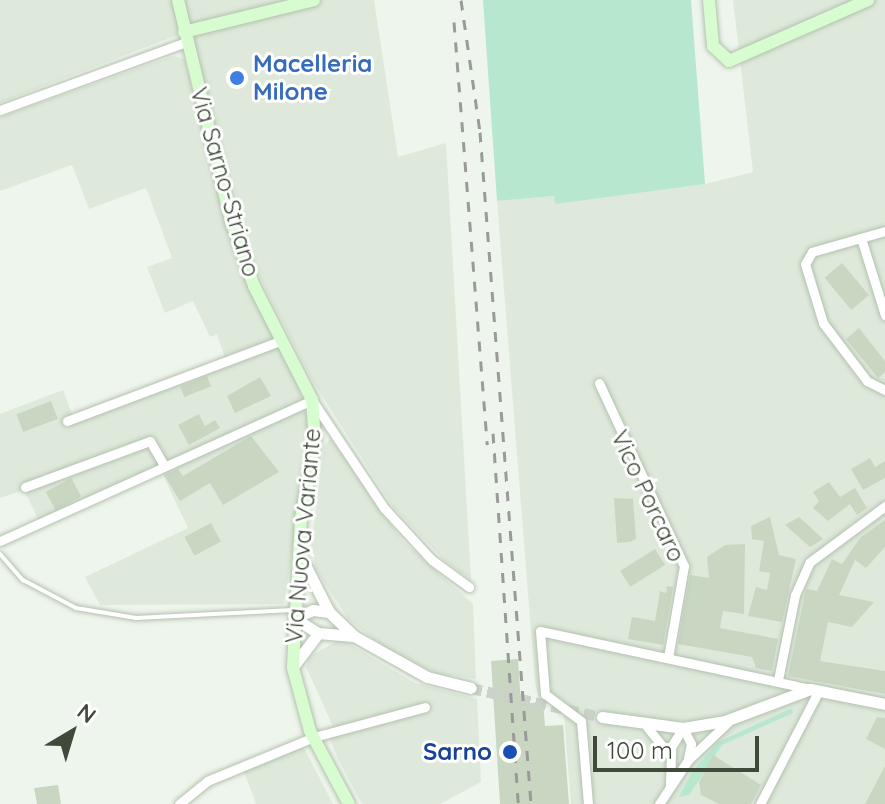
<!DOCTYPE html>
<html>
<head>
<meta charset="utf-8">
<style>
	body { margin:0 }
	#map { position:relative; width:885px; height:804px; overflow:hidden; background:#eef5ec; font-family:Quicksand,sans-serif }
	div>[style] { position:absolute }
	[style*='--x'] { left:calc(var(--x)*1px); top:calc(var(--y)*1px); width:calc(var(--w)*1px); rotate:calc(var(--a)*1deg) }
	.residential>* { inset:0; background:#dee9db }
	.green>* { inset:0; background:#b8e7d0 }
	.building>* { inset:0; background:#c9d7c2; transform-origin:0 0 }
	.tertiary-tunnel>* { height:11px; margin-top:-5.5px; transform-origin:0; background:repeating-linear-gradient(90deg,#cbd3c8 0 11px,transparent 0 16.5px) }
	.roads { filter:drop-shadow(0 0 2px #b4c1af) drop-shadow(0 0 2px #b4c1af) }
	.service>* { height:4px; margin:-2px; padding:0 2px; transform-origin:2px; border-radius:2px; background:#fff }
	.minor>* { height:9px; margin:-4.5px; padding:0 4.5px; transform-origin:4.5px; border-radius:4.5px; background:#fff }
	.tertiary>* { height:11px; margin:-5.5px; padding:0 5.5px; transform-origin:5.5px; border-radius:5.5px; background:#fff }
	.secondary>* { height:12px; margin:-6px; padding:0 6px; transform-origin:6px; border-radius:6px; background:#d7fccf }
	.rail>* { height:3px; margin-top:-1.5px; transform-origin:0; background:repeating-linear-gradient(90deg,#9a9a9a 0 10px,transparent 0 20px) }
	.dots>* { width:22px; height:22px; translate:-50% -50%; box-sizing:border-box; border:4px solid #fff; border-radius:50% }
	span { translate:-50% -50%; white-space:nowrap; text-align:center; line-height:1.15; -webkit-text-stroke:6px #fff; paint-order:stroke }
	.shop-label { font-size:24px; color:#366cbe; font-weight:700 }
	.left { translate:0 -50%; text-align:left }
	.street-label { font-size:24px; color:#3f4a3a }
	.transit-label { font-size:24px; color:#164399; font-weight:700 }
	.right { translate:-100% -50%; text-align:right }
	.north { position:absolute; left:32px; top:692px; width:80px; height:80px; -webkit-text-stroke:6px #fff; paint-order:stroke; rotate:38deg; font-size:22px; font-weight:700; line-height:32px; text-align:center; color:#3f4a3a }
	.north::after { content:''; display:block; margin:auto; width:28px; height:36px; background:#3f4a3a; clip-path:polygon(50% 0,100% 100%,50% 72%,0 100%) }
	.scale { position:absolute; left:593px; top:736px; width:166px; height:36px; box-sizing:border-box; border:4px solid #3f4a3a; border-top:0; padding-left:10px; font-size:24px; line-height:28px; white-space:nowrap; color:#3f4a3a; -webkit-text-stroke:6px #fff; paint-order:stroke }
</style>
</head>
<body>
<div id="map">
	<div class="residential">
		<div style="clip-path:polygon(0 0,172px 0,180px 34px,0 103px)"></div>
		<div style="clip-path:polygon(184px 0,374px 0,398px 157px,446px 143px,471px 580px,445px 561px,393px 507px,312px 380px,265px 289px,239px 223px)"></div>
		<div style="clip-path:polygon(733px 0,885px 0,885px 804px,571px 804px,564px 715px,538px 696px,535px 682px,497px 201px,554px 196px,556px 203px,705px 184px,753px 172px)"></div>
		<div style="clip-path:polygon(173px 56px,184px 59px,237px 254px,299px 387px,307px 417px,308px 448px,284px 604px,100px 605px,85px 577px,188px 528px,161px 471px,41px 525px,24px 490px,0 498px,0 414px,63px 390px,72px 414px,225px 358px,217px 334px,210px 337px,193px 301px,165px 313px,147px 267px,172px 258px,146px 188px,89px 209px,72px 165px,0 191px,0 117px)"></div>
		<div style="clip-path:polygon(331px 438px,402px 540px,473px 604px,476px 679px,435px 673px,386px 648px,349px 620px,316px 570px,311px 547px,324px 446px)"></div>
		<div style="clip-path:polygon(341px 639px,415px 683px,477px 699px,481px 782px,440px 804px,362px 804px,338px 759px,329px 737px,336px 733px,306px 667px,310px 656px)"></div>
		<div style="clip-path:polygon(303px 746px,333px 804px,256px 804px,243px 769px)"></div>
	</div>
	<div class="green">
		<div style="clip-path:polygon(483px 0,691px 0,705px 184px,555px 204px,554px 196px,497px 201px)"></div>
		<div style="clip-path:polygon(792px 708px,793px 713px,722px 745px,689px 795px,679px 797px,692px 772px,718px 742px)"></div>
	</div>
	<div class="building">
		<div style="left:842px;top:263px;width:42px;height:23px;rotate:50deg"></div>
		<div style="clip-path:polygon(859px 328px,885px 361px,885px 372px,878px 378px,846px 339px)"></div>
		<div style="left:207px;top:376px;width:11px;height:29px;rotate:68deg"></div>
		<div style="clip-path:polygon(260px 377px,271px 396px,235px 413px,227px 396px)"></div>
		<div style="left:51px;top:401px;width:19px;height:37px;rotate:69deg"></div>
		<div style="clip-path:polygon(199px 414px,205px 426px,215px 420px,220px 428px,189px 445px,178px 425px)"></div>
		<div style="clip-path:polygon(251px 436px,279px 472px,223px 505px,210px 483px,180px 501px,164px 475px,178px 469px,183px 476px)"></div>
		<div style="clip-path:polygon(870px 458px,875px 467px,885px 461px,885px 478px,863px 490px,851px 469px)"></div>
		<div style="left:71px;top:478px;width:21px;height:29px;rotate:61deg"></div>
		<div style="clip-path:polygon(829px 482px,840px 497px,855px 488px,867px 508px,857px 515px,850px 504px,828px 521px,813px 508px,819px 501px,813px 492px)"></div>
		<div style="clip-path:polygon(614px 498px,633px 499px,636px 539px,630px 542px,617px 543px)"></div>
		<div style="clip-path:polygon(770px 517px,779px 555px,796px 559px,782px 622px,748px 616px,756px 587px,767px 590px,770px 573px,759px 571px,764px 541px,752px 539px,751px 526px)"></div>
		<div style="clip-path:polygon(799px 517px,806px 523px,823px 539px,810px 547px,785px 525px)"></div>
		<div style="clip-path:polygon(885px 520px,885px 547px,866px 568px,855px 560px,839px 595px,874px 602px,852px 627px,828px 622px,820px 661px,885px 671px,885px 694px,788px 676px,806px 589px,817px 591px,832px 559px,842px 564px,860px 538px)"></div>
		<div style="left:211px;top:523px;width:21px;height:30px;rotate:62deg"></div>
		<div style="clip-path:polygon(745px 544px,744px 614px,723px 611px,720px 628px,778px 639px,772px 671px,756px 668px,752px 657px,678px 644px,690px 575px,709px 578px,707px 557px,725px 545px)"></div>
		<div style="left:655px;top:549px;width:19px;height:41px;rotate:58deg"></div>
		<div style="clip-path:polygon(667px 586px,673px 587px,663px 645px,628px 639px,632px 617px,655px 621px,660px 591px,666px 593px)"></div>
		<div style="clip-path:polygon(518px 659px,521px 704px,543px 702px,545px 726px,563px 725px,569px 804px,500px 804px,491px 661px)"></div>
		<div style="clip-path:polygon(877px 717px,885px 718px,885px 749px,866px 739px)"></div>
		<div style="clip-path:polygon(713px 755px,761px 785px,751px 804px,719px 804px,701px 795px,699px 782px)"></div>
		<div style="clip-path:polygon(885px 766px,885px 804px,865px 804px)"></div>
		<div style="clip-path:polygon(58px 785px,61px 804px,37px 804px,34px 788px)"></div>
	</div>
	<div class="tertiary-tunnel">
		<div style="--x:471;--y:688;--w:134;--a:12.5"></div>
	</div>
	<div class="roads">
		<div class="service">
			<div style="--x:0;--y:554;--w:35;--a:49"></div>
			<div style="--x:23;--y:580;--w:60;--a:27.8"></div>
			<div style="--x:76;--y:608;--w:61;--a:9.5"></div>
			<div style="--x:136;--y:618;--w:157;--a:-2.9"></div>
		</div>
		<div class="minor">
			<div style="--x:0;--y:110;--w:198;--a:-20.1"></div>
			<div style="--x:885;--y:231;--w:76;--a:164"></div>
			<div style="--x:812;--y:252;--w:14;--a:120"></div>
			<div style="--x:805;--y:264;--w:62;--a:73"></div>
			<div style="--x:823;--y:323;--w:73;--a:52.8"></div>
			<div style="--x:867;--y:381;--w:20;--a:27"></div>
			<div style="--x:861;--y:238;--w:81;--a:72.7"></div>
			<div style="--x:599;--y:383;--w:202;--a:65.1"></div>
			<div style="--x:684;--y:566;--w:93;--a:99.9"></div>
			<div style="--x:67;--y:421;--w:230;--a:-20.6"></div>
			<div style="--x:25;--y:487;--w:133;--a:-20.2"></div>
			<div style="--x:150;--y:441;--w:28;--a:60"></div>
			<div style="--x:0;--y:541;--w:342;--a:-24.3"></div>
			<div style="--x:312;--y:400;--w:130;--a:56.3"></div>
			<div style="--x:384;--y:508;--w:71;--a:47.3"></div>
			<div style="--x:432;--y:560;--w:46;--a:36.1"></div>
			<div style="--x:778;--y:680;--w:87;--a:-78.7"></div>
			<div style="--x:795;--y:595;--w:36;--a:-66"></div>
			<div style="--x:810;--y:562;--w:94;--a:-36.7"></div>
			<div style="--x:647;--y:727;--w:36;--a:51"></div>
			<div style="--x:670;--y:784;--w:37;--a:-88"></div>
			<div style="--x:671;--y:747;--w:22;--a:-58"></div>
			<div style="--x:683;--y:728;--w:18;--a:63"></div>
			<div style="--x:691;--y:744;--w:14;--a:102"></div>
			<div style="--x:179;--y:804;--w:36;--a:-39"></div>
			<div style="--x:207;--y:781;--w:116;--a:-22.4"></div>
			<div style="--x:314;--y:737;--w:115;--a:-15.1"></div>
			<div style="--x:588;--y:804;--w:83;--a:-94.8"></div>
			<div style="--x:581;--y:721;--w:45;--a:-143.1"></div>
			<div style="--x:545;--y:694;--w:63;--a:-94.5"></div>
			<div style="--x:540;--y:631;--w:276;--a:12.1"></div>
			<div style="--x:659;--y:804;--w:53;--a:-56.6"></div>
			<div style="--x:688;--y:760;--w:55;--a:-43.5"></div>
			<div style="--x:760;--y:804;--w:128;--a:-62.6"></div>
		</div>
		<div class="tertiary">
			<div style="--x:301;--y:557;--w:62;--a:63"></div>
			<div style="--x:329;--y:612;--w:35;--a:44"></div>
			<div style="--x:354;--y:636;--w:84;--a:29.3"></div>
			<div style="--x:427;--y:677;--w:45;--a:14"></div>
			<div style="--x:329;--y:612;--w:16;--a:-173"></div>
			<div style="--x:313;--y:610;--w:21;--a:157"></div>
			<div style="--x:294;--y:618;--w:28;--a:32"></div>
			<div style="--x:318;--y:633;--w:35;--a:5"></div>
			<div style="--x:295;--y:664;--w:39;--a:-53"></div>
			<div style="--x:602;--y:717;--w:82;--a:7.7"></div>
			<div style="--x:683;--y:728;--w:43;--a:-9.5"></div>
			<div style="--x:725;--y:721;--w:91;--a:-20.6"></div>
			<div style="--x:810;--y:689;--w:76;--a:11.3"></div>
		</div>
		<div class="secondary">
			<div style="--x:178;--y:0;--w:227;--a:76.5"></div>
			<div style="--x:231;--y:221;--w:69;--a:70.5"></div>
			<div style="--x:254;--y:286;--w:128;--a:63"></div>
			<div style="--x:312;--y:400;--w:41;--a:85.8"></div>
			<div style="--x:315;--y:441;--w:78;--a:100.3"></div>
			<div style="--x:301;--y:518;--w:150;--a:93.1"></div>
			<div style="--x:293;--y:668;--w:65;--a:74.9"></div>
			<div style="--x:310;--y:731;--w:83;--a:61.9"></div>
			<div style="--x:709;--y:0;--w:46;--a:85"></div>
			<div style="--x:713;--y:46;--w:22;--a:43"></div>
			<div style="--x:729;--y:61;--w:152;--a:-23.7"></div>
			<div style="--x:184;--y:32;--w:134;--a:-13.8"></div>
		</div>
	</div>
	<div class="rail">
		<div style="--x:461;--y:0;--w:133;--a:81.8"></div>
		<div style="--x:480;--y:132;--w:674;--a:85.66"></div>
		<div style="--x:454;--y:22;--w:424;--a:85.5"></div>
		<div style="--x:493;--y:433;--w:372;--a:86.1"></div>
	</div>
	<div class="dots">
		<div style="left:237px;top:78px;background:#3f7fe0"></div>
		<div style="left:510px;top:752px;background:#1a4fb4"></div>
	</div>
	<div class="shop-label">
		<span class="left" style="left:253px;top:78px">Macelleria<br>Milone</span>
	</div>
	<div class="street-label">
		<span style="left:225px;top:182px;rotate:74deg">Via Sarno-Striano</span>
		<span style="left:648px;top:496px;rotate:65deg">Vico Porcaro</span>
		<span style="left:303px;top:536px;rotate:-85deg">Via Nuova Variante</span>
	</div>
	<div class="transit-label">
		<span class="right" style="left:492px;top:752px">Sarno</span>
	</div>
	<div class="north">N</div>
	<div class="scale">100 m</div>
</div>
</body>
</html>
